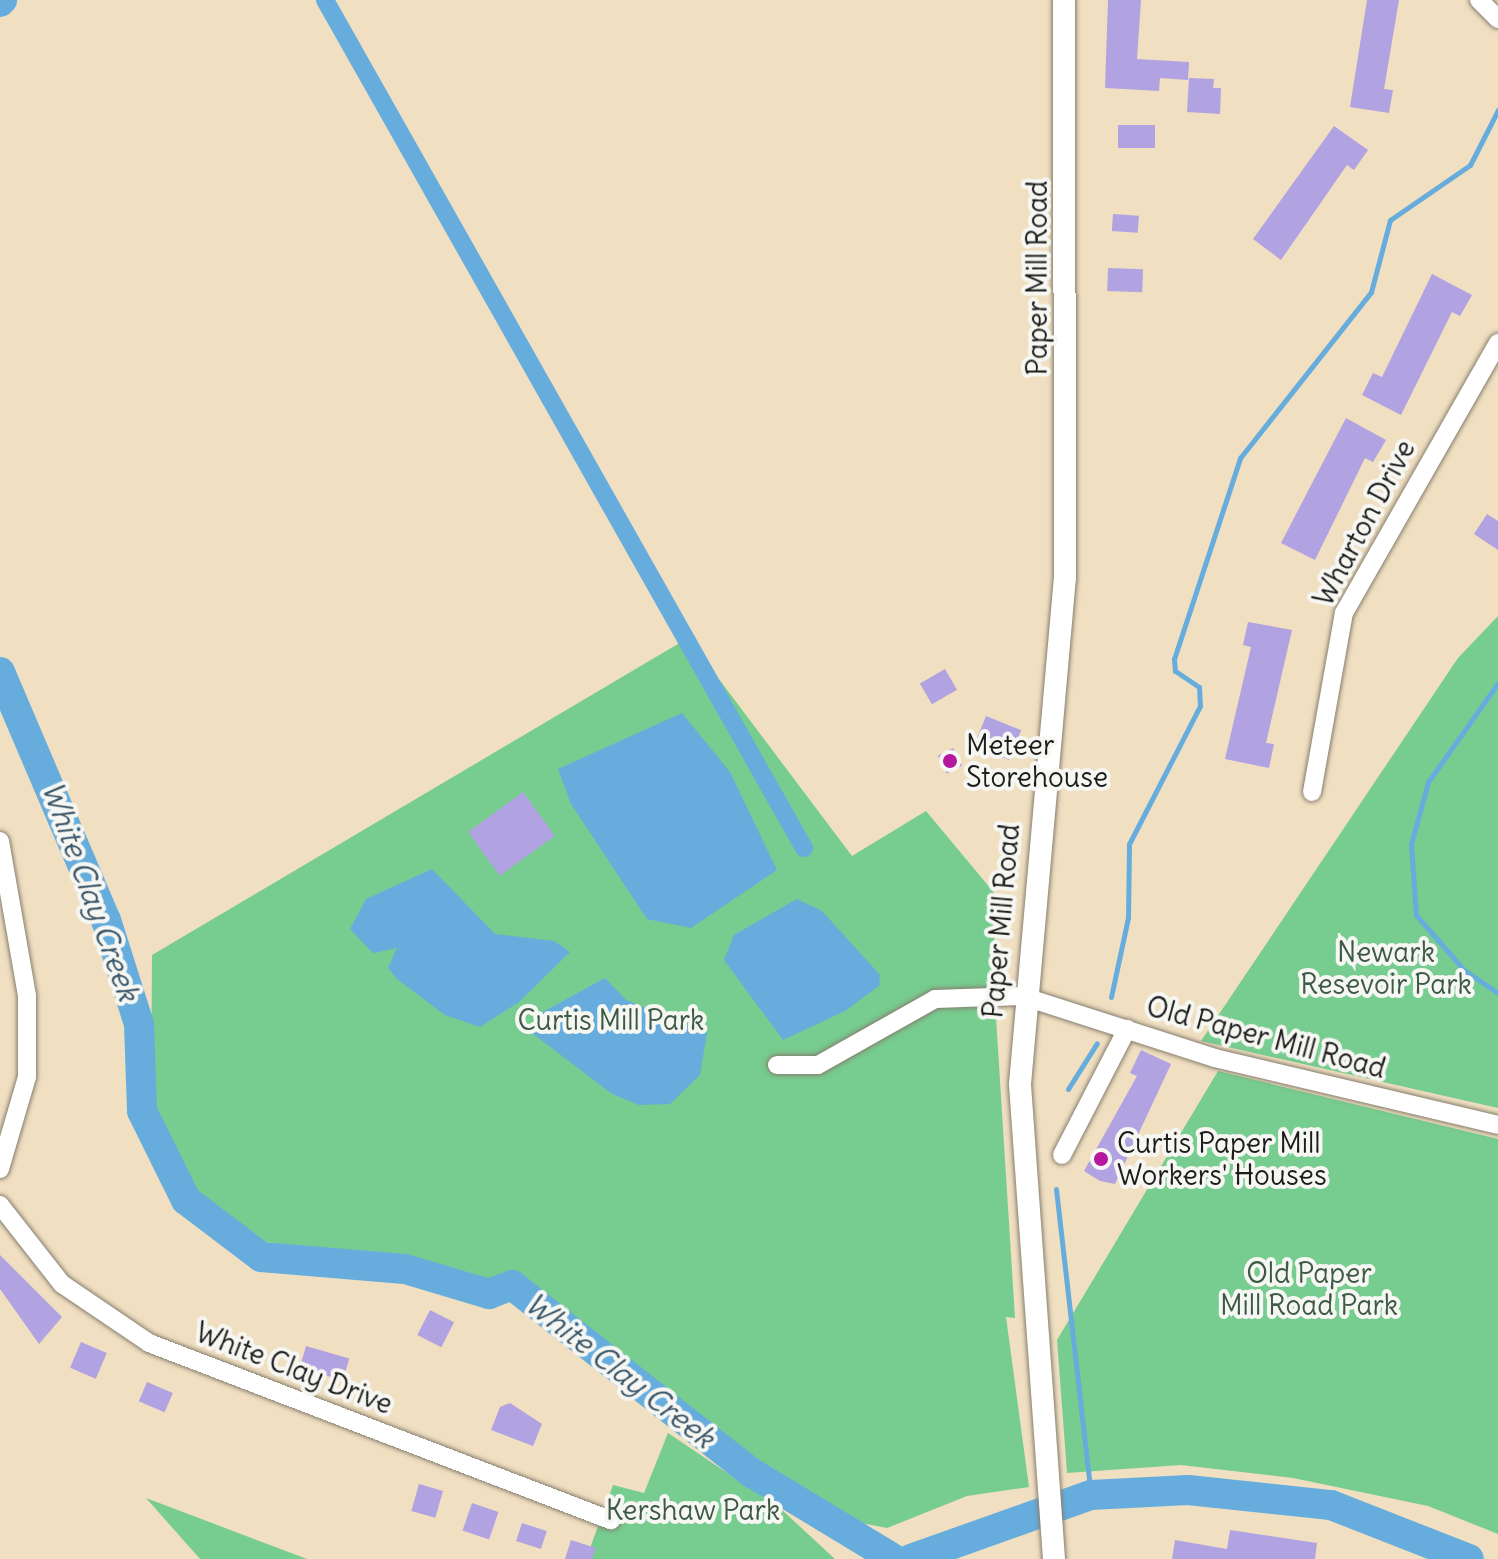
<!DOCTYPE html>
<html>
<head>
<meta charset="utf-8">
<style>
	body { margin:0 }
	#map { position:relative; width:1498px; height:1559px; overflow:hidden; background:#f0dfc1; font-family:Delius,sans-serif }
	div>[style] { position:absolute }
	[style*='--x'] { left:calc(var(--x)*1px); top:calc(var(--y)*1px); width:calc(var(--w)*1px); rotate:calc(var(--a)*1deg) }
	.green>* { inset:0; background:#77cc8f }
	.water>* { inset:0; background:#66addd }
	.stream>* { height:5px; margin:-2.5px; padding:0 2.5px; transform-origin:2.5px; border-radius:2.5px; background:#66addd }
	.canal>* { height:18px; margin:-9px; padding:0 9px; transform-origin:9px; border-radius:9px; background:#66addd }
	.river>* { height:30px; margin:-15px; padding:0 15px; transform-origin:15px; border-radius:15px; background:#66addd }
	.building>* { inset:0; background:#b1a2e1; transform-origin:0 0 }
	.roads { filter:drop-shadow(0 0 2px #867e6e) drop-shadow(0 0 2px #867e6e) }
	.minor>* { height:18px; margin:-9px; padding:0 9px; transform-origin:9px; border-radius:9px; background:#fff }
	.major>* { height:22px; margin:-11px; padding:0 11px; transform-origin:11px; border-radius:11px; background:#fff }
	.dots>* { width:22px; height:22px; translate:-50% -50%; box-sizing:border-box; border:4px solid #f6f6f2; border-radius:50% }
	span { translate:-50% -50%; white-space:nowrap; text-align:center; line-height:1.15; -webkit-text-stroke:8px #f6f6f2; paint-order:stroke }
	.street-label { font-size:28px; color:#1c1c1c }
	.poi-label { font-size:28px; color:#1c1c1c }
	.left { translate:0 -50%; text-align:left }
	.park-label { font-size:28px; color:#3c5a44 }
	.water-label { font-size:30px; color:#3a5669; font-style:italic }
</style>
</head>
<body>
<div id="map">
	<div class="green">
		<div style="clip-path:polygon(1498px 616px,1498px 1108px,1201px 1041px,1458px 658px)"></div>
		<div style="clip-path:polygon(688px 638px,852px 856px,926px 811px,1001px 901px,992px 954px,1015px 1318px,1006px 1317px,1029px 1487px,967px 1496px,887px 1528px,814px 1514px,578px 1333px,470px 1274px,260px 1241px,193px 1195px,151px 1107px,152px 955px)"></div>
		<div style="clip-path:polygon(1218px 1071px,1498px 1139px,1498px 1534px,1428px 1506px,1293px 1478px,1181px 1465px,1067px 1473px,1057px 1340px)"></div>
		<div style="clip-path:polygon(668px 1433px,782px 1510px,835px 1559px,586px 1559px,613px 1485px,644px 1493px)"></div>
		<div style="clip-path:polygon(146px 1498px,307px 1559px,200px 1559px)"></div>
	</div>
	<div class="water">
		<div style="clip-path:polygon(682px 713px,730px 772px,777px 870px,691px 928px,647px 919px,571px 804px,558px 769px)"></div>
		<div style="clip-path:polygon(432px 869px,495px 934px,554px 941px,570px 952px,519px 1002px,480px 1027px,445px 1015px,397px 979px,388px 968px,397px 948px,373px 953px,350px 929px,366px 899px)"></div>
		<div style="clip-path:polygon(797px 899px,822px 911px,880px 975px,879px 986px,845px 1011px,783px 1040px,724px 960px,734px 935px)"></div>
		<div style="clip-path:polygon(605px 978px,626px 1000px,707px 1033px,700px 1075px,670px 1104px,639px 1105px,612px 1094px,532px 1033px,543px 1012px)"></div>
	</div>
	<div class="stream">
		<div style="--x:1498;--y:683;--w:121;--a:125.3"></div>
		<div style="--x:1428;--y:782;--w:64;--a:105.3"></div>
		<div style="--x:1411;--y:844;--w:71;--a:86"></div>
		<div style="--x:1416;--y:915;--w:73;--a:48.9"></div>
		<div style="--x:1464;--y:970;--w:41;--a:34.1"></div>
		<div style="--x:1111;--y:997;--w:81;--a:-77.9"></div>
		<div style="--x:1128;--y:918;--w:74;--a:-89.2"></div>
		<div style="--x:1129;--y:844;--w:155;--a:-62.8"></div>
		<div style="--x:1200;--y:706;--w:19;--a:-93"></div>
		<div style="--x:1199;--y:687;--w:29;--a:-146"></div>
		<div style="--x:1175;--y:671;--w:12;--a:-95"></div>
		<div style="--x:1174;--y:659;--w:212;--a:-71.8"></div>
		<div style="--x:1240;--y:458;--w:211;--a:-51.7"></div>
		<div style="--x:1371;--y:292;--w:74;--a:-75.2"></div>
		<div style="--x:1390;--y:220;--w:97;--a:-34.5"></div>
		<div style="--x:1470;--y:165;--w:62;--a:-63"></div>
		<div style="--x:1068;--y:1089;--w:54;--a:-57.8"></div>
		<div style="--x:1056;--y:1189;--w:308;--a:83.5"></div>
	</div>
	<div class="canal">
		<div style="--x:325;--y:0;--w:974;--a:60.54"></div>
	</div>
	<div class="river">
		<div style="--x:0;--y:2;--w:3;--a:-45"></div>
		<div style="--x:0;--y:672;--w:270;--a:66.9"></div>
		<div style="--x:106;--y:920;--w:109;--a:72.4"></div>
		<div style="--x:139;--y:1024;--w:87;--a:88"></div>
		<div style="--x:142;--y:1111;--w:99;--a:63.7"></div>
		<div style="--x:186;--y:1200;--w:94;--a:37.2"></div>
		<div style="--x:261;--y:1257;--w:144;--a:4.8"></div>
		<div style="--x:405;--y:1269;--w:88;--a:16.6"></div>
		<div style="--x:489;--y:1294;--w:25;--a:-21"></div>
		<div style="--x:512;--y:1285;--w:305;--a:38.1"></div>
		<div style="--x:752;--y:1473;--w:166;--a:31.2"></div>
		<div style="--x:911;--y:1559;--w:191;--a:-19.6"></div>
		<div style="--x:1091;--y:1495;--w:97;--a:-3"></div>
		<div style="--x:1188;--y:1490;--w:144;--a:6"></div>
		<div style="--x:1331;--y:1505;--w:148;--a:21.4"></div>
	</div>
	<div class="building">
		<div style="clip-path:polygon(1108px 0,1141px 0,1137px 59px,1189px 62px,1188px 80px,1160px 78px,1159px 91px,1105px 88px)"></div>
		<div style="clip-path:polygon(1367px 0,1399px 0,1384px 89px,1393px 90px,1389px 113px,1350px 107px)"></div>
		<div style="clip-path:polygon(1189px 78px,1214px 79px,1213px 88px,1221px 88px,1220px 114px,1187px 112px)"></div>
		<div style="left:1118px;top:125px;width:37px;height:23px"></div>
		<div style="clip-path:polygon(1334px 126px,1368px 150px,1354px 170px,1347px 165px,1281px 260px,1253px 239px)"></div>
		<div style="left:1113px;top:214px;width:26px;height:17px;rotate:4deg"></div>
		<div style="left:1108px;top:268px;width:35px;height:23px;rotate:2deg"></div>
		<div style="clip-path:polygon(1432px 274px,1472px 295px,1460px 316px,1452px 312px,1401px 415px,1362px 395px,1373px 373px,1382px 377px)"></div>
		<div style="clip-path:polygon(1346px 418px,1386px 440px,1373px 462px,1365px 458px,1315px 560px,1281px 543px)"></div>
		<div style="clip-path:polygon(1487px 514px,1498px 521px,1498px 550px,1474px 534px)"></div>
		<div style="clip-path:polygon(1248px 622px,1292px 630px,1266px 743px,1274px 744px,1269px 768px,1225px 759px,1251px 647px,1243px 645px)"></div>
		<div style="left:945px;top:669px;width:24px;height:29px;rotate:60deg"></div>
		<div style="left:986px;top:716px;width:38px;height:32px;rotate:22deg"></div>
		<div style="left:953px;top:748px;width:20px;height:17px;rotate:63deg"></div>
		<div style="left:523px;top:792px;width:54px;height:68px;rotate:54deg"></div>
		<div style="clip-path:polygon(1141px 1050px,1171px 1064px,1115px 1184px,1100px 1181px,1084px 1171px,1137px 1076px,1130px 1073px)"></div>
		<div style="clip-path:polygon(0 1255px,62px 1317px,39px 1344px,0 1289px)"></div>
		<div style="left:430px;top:1310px;width:27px;height:28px;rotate:27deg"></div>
		<div style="left:81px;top:1342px;width:28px;height:28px;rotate:23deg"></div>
		<div style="left:306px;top:1346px;width:45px;height:23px;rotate:16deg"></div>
		<div style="left:147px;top:1382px;width:28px;height:21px;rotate:23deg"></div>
		<div style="clip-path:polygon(510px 1403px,542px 1424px,533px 1446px,491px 1430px,500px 1407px)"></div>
		<div style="left:419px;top:1484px;width:25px;height:28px;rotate:16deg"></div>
		<div style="left:472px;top:1503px;width:28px;height:29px;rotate:19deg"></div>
		<div style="left:522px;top:1523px;width:26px;height:19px;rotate:18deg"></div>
		<div style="clip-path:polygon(1230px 1530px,1317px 1543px,1315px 1559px,1172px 1559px,1175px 1540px,1227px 1549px)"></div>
		<div style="clip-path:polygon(571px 1540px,596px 1548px,592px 1559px,565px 1559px)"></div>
	</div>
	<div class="roads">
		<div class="minor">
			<div style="--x:1479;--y:0;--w:27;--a:45"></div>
			<div style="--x:1312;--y:792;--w:182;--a:-79.9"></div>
			<div style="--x:1344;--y:613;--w:311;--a:-60.3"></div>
			<div style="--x:0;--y:841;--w:157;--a:80.1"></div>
			<div style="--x:27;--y:996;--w:81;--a:90"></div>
			<div style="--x:27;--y:1077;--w:96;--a:106.4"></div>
			<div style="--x:777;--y:1065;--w:41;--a:0"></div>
			<div style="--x:818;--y:1065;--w:134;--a:-29.4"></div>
			<div style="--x:935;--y:999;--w:87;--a:-2"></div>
			<div style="--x:1022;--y:996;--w:203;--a:17.8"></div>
			<div style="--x:1215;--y:1058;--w:291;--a:13.3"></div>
			<div style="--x:1062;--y:1155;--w:142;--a:-62.7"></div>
			<div style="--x:0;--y:1205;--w:100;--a:51.9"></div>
			<div style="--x:62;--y:1284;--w:105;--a:34.1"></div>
			<div style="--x:149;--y:1343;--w:495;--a:21"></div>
		</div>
		<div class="major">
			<div style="--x:1054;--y:1559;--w:476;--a:-94.1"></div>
			<div style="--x:1020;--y:1084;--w:509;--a:-84.93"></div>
			<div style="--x:1065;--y:577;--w:577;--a:-90.1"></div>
		</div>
	</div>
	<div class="dots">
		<div style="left:950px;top:761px;background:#b5179e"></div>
		<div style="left:1101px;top:1159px;background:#b5179e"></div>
	</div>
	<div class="street-label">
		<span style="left:1037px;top:278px;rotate:-90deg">Paper Mill Road</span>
		<span style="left:1364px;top:523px;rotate:-62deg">Wharton Drive</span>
		<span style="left:1001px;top:921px;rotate:-85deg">Paper Mill Road</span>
		<span style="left:1266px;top:1037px;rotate:15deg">Old Paper Mill Road</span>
		<span style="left:294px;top:1368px;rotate:21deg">White Clay Drive</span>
	</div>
	<div class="poi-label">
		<span class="left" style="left:966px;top:761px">Meteer<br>Storehouse</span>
		<span class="left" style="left:1117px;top:1159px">Curtis Paper Mill<br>Workers' Houses</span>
	</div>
	<div class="park-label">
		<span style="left:1386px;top:968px">Newark<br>Resevoir Park</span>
		<span style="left:611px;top:1020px">Curtis Mill Park</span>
		<span style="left:1309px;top:1289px">Old Paper<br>Mill Road Park</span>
		<span style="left:693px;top:1510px">Kershaw Park</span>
	</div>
	<div class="water-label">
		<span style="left:91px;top:891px;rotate:70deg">White Clay Creek</span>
		<span style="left:620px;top:1370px;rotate:38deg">White Clay Creek</span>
	</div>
</div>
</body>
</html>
